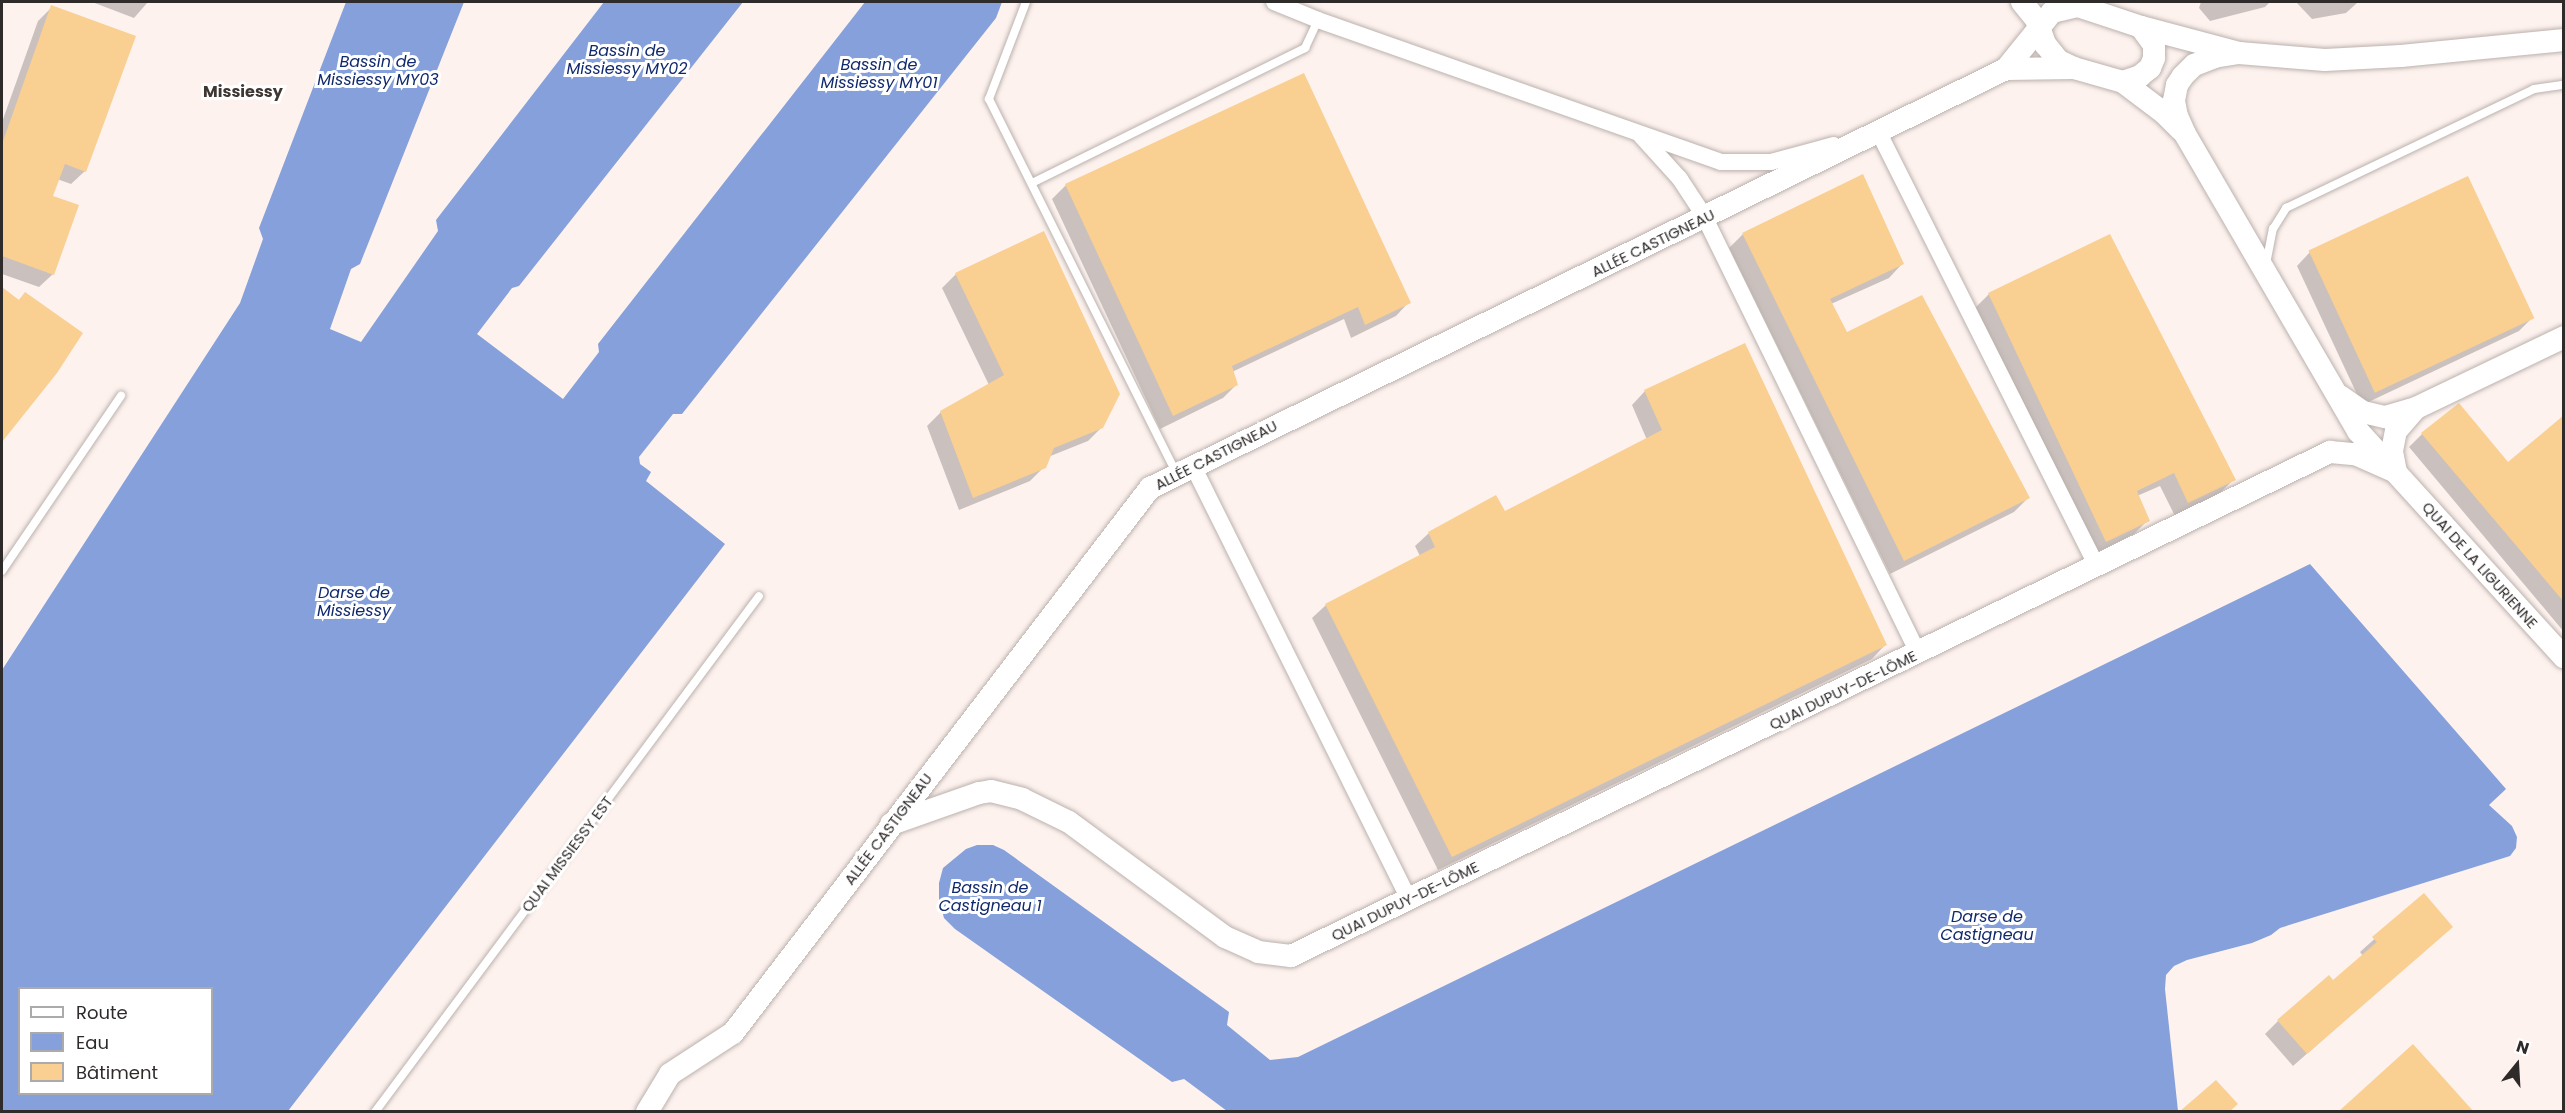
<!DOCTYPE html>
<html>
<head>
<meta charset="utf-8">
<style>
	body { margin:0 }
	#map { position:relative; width:2565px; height:1113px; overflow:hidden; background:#fdf2ee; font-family:Poppins,sans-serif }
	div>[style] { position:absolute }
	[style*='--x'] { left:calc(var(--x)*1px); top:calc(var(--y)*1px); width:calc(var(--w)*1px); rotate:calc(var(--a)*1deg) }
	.water>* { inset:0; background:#85a0db }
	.shadow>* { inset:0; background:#0003 }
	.building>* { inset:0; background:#f9cf92; transform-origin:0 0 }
	.roads { filter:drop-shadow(0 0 2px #bbb1ad) drop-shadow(0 0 2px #bbb1ad) }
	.lane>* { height:8px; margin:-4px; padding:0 4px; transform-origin:4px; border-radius:4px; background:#fff }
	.street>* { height:16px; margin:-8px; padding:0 8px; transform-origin:8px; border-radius:8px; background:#fff }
	.secondary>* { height:22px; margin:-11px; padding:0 11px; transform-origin:11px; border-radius:11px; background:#fff }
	span { translate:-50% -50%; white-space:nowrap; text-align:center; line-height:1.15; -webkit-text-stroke:6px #fff; paint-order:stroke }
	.street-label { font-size:15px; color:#2f2b2a }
	.water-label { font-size:16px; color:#10296d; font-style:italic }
	.neighbourhood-label { font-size:16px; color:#3f3734; font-weight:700 }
	.frame { position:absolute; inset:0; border:3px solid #2f2b2a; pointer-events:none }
	.legend { position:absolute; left:18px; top:987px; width:195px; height:108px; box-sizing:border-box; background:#fff; border:2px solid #acaaaa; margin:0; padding:8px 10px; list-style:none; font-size:18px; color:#2f2b2a }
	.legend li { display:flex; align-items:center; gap:12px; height:30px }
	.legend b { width:30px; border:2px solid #acaaaa }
	.north { position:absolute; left:2487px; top:1035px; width:60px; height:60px; -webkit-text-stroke:4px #fff; paint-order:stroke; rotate:18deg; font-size:16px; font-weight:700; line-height:24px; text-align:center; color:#2f2b2a }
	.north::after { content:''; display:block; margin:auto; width:21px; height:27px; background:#2f2b2a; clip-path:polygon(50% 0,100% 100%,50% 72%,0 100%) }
</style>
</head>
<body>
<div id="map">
	<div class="water">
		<div style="clip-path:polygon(evenodd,346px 2px,464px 2px,360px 264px,351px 269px,330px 329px,361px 342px,438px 231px,436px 220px,604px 2px,743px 2px,519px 286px,512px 288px,477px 334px,563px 399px,599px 352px,598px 344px,865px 2px,1002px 2px,996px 18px,682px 414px,673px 414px,639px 457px,640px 464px,651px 472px,646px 481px,725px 544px,288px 1111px,2px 1111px,2px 670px,240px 303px,263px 239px,259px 228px,346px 2px,212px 988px,212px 1094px,20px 1094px,20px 988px,212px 988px)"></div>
		<div style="clip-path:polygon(2310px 564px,2506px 789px,2489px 805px,2512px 826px,2517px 837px,2516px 848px,2510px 856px,2280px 928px,2271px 935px,2252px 943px,2187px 960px,2174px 966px,2166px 975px,2165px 989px,2178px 1111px,1227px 1111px,1184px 1079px,1172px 1082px,955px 929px,944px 918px,939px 900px,939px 883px,943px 868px,966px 849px,977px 845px,993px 845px,1004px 850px,1229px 1012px,1227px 1025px,1270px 1060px,1298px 1057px)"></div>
	</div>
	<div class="shadow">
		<div style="clip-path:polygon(92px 2px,148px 2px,134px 18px)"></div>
		<div style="clip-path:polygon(2201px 2px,2270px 2px,2265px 7px,2210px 21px,2199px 8px)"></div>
		<div style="clip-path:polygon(2296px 2px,2358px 2px,2346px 13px,2312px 19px)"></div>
		<div style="clip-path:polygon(52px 7px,85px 171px,71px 184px,57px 179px,51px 197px,53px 274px,39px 287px,2px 274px,2px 122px,38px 21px)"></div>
		<div style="clip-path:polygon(1066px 185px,1409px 302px,1396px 316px,1351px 338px,1344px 319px,1232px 372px,1237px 384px,1223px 398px,1160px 429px,1052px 199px)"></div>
		<div style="clip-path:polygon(1743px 234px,1902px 264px,1889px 278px,1831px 304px,1847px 334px,2028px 498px,2014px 512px,1890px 574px,1729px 248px)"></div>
		<div style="clip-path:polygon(2310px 252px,2533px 317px,2519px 331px,2362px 405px,2297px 266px)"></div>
		<div style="clip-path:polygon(956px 274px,1102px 427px,1088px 441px,1048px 457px,1044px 467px,1030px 481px,959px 510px,927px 426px,941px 412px,989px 385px,942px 288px)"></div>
		<div style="clip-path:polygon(2px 289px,18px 301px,25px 294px,56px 372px,2px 440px)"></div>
		<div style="clip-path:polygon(1989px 294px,2234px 479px,2220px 493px,2175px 516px,2160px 486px,2137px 496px,2148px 520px,2134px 534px,2092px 555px,1975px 308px)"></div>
		<div style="clip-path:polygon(1645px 391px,1885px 645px,1872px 659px,1438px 870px,1312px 618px,1326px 605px,1420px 556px,1415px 546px,1429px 533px,1504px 513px,1647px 440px,1632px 405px)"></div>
		<div style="clip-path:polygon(2564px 417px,2564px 632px,2409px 447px,2422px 434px,2508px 464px)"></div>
		<div style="clip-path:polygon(2423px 895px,2451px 927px,2293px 1066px,2265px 1034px,2278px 1021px,2332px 982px,2363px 956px,2360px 952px)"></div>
	</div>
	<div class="building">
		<div style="clip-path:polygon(51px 5px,136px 36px,86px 172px,65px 164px,53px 196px,79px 205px,54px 275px,2px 256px,2px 144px)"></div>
		<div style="clip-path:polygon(1304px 73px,1411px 303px,1365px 325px,1358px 307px,1232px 366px,1238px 385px,1173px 416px,1065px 184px)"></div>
		<div style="clip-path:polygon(1863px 174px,1904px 264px,1830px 299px,1847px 332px,1922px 295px,2030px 498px,1904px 561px,1742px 233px)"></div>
		<div style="left:2468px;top:176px;width:157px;height:176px;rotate:65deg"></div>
		<div style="clip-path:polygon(1044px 231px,1120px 394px,1103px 428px,1054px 448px,1046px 468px,973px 498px,940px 411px,1004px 375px,955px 273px)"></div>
		<div style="clip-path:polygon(2110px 234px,2236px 480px,2188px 503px,2174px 473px,2137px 491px,2150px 521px,2106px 542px,1988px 293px)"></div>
		<div style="clip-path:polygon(2px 287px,19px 300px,25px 292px,83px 333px,57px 373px,2px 442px)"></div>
		<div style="clip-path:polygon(1745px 343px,1887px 645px,1452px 857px,1325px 604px,1435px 547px,1428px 532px,1496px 495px,1505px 511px,1662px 430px,1644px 390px)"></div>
		<div style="clip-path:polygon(2459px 403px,2508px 462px,2564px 415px,2564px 602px,2421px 433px)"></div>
		<div style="clip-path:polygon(2424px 893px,2453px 927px,2307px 1054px,2277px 1020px,2329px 975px,2333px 980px,2377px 942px,2372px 937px)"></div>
		<div style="clip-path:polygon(2413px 1044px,2474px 1112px,2338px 1112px)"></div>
		<div style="clip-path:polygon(2216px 1080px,2238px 1104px,2229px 1112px,2179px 1112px)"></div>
	</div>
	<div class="roads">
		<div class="lane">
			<div style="--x:1026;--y:2;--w:104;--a:110.9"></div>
			<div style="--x:989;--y:99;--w:419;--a:63.4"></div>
			<div style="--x:1032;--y:183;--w:305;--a:-26.3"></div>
			<div style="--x:1305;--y:48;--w:31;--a:-65"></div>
			<div style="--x:2266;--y:264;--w:36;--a:-79"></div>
			<div style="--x:2273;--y:229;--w:25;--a:-58"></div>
			<div style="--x:2286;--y:208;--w:275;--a:-25.6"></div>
			<div style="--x:2534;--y:89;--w:30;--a:-8"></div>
			<div style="--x:2;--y:571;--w:212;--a:-55.8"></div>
			<div style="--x:375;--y:1112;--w:643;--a:-53.34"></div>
		</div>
		<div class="street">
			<div style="--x:1274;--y:2;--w:48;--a:22.2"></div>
			<div style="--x:1318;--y:20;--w:427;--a:19.4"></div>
			<div style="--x:1721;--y:162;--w:50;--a:0"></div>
			<div style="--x:1771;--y:162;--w:65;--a:-15.1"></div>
			<div style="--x:1641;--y:136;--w:58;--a:47.8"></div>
			<div style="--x:1680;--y:179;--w:42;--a:56.7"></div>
			<div style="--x:1703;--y:214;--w:490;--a:63.9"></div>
			<div style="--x:1867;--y:136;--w:12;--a:-14"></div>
			<div style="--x:1879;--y:133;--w:485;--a:63.3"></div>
			<div style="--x:1193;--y:466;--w:485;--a:63.5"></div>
		</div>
		<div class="secondary">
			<div style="--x:2022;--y:2;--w:22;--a:51"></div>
			<div style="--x:2036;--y:19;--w:27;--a:70"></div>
			<div style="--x:2045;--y:44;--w:22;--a:51"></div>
			<div style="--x:2059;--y:61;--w:17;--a:25"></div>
			<div style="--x:2074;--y:68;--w:51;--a:15.9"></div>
			<div style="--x:2123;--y:82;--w:51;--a:37.1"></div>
			<div style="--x:2164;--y:113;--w:23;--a:45"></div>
			<div style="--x:2066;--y:2;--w:79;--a:18.4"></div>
			<div style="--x:2141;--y:27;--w:101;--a:14.9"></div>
			<div style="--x:2239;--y:53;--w:86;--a:4.7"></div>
			<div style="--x:2325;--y:60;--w:76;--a:-3"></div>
			<div style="--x:2401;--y:56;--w:164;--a:-5.6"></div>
			<div style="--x:2239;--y:53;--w:24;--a:171"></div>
			<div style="--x:2215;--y:57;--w:22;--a:159"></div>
			<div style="--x:2194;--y:65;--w:16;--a:135"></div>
			<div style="--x:2183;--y:76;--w:11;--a:124"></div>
			<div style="--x:2177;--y:85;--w:16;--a:101"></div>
			<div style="--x:2174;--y:101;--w:15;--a:79"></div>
			<div style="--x:2177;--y:116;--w:20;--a:66"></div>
			<div style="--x:2185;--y:134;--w:344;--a:59.8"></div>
			<div style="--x:2358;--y:431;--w:306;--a:47.7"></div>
			<div style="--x:2006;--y:69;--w:68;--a:-0.8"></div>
			<div style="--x:2123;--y:82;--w:18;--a:-19"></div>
			<div style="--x:2140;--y:76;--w:13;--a:-39"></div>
			<div style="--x:2150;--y:68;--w:11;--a:-68"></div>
			<div style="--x:2154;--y:58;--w:13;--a:-90"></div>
			<div style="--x:2154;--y:45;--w:22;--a:-126"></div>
			<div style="--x:2340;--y:396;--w:28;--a:35"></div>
			<div style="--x:2363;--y:412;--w:23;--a:13"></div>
			<div style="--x:2385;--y:417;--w:32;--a:-16"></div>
			<div style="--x:2416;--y:408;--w:164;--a:-25.6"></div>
			<div style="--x:2396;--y:472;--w:21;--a:-101"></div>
			<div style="--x:2392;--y:451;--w:20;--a:-79"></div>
			<div style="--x:2396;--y:431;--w:30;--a:-49"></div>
			<div style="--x:891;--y:824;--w:93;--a:-19.4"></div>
			<div style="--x:979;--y:793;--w:12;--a:-9"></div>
			<div style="--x:991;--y:791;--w:32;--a:14"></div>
			<div style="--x:1022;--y:799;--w:52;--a:26.1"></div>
			<div style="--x:1069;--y:822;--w:194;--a:36.4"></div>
			<div style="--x:1225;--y:937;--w:36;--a:24"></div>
			<div style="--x:1258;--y:952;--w:33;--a:7"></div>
			<div style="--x:1291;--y:956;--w:1155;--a:-25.88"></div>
			<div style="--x:2330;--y:452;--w:25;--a:5"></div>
			<div style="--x:2355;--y:454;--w:45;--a:23.7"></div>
			<div style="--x:647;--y:1112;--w:44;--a:-58.8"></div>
			<div style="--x:670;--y:1074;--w:75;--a:-33.1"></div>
			<div style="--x:733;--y:1033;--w:686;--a:-52.58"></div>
			<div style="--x:1150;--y:488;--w:953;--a:-26.08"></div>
			<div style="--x:2006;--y:69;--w:73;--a:-51.1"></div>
			<div style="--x:2052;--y:12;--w:26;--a:-13"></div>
		</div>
	</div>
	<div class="street-label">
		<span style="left:1653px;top:243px;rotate:-26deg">ALLÉE CASTIGNEAU</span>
		<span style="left:1216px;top:455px;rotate:-27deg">ALLÉE CASTIGNEAU</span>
		<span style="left:2480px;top:565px;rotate:48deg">QUAI DE LA LIGURIENNE</span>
		<span style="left:1843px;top:690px;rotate:-26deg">QUAI DUPUY-DE-LÔME</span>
		<span style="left:888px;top:829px;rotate:-53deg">ALLÉE CASTIGNEAU</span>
		<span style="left:567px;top:854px;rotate:-53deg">QUAI MISSIESSY EST</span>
		<span style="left:1405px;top:901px;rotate:-26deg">QUAI DUPUY-DE-LÔME</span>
	</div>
	<div class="water-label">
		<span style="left:627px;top:60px">Bassin de<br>Missiessy MY02</span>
		<span style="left:378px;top:71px">Bassin de<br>Missiessy MY03</span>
		<span style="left:879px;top:74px">Bassin de<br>Missiessy MY01</span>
		<span style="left:354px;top:602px">Darse de<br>Missiessy</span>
		<span style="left:990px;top:897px">Bassin de<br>Castigneau 1</span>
		<span style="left:1987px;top:926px">Darse de<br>Castigneau</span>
	</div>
	<div class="neighbourhood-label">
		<span style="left:243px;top:92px">Missiessy</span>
	</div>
	<div class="frame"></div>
	<ul class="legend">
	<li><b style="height:8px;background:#fff"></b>Route</li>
	<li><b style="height:16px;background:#85a0db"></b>Eau</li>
	<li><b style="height:16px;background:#f9cf92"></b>Bâtiment</li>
	</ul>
	<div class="north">N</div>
</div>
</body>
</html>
